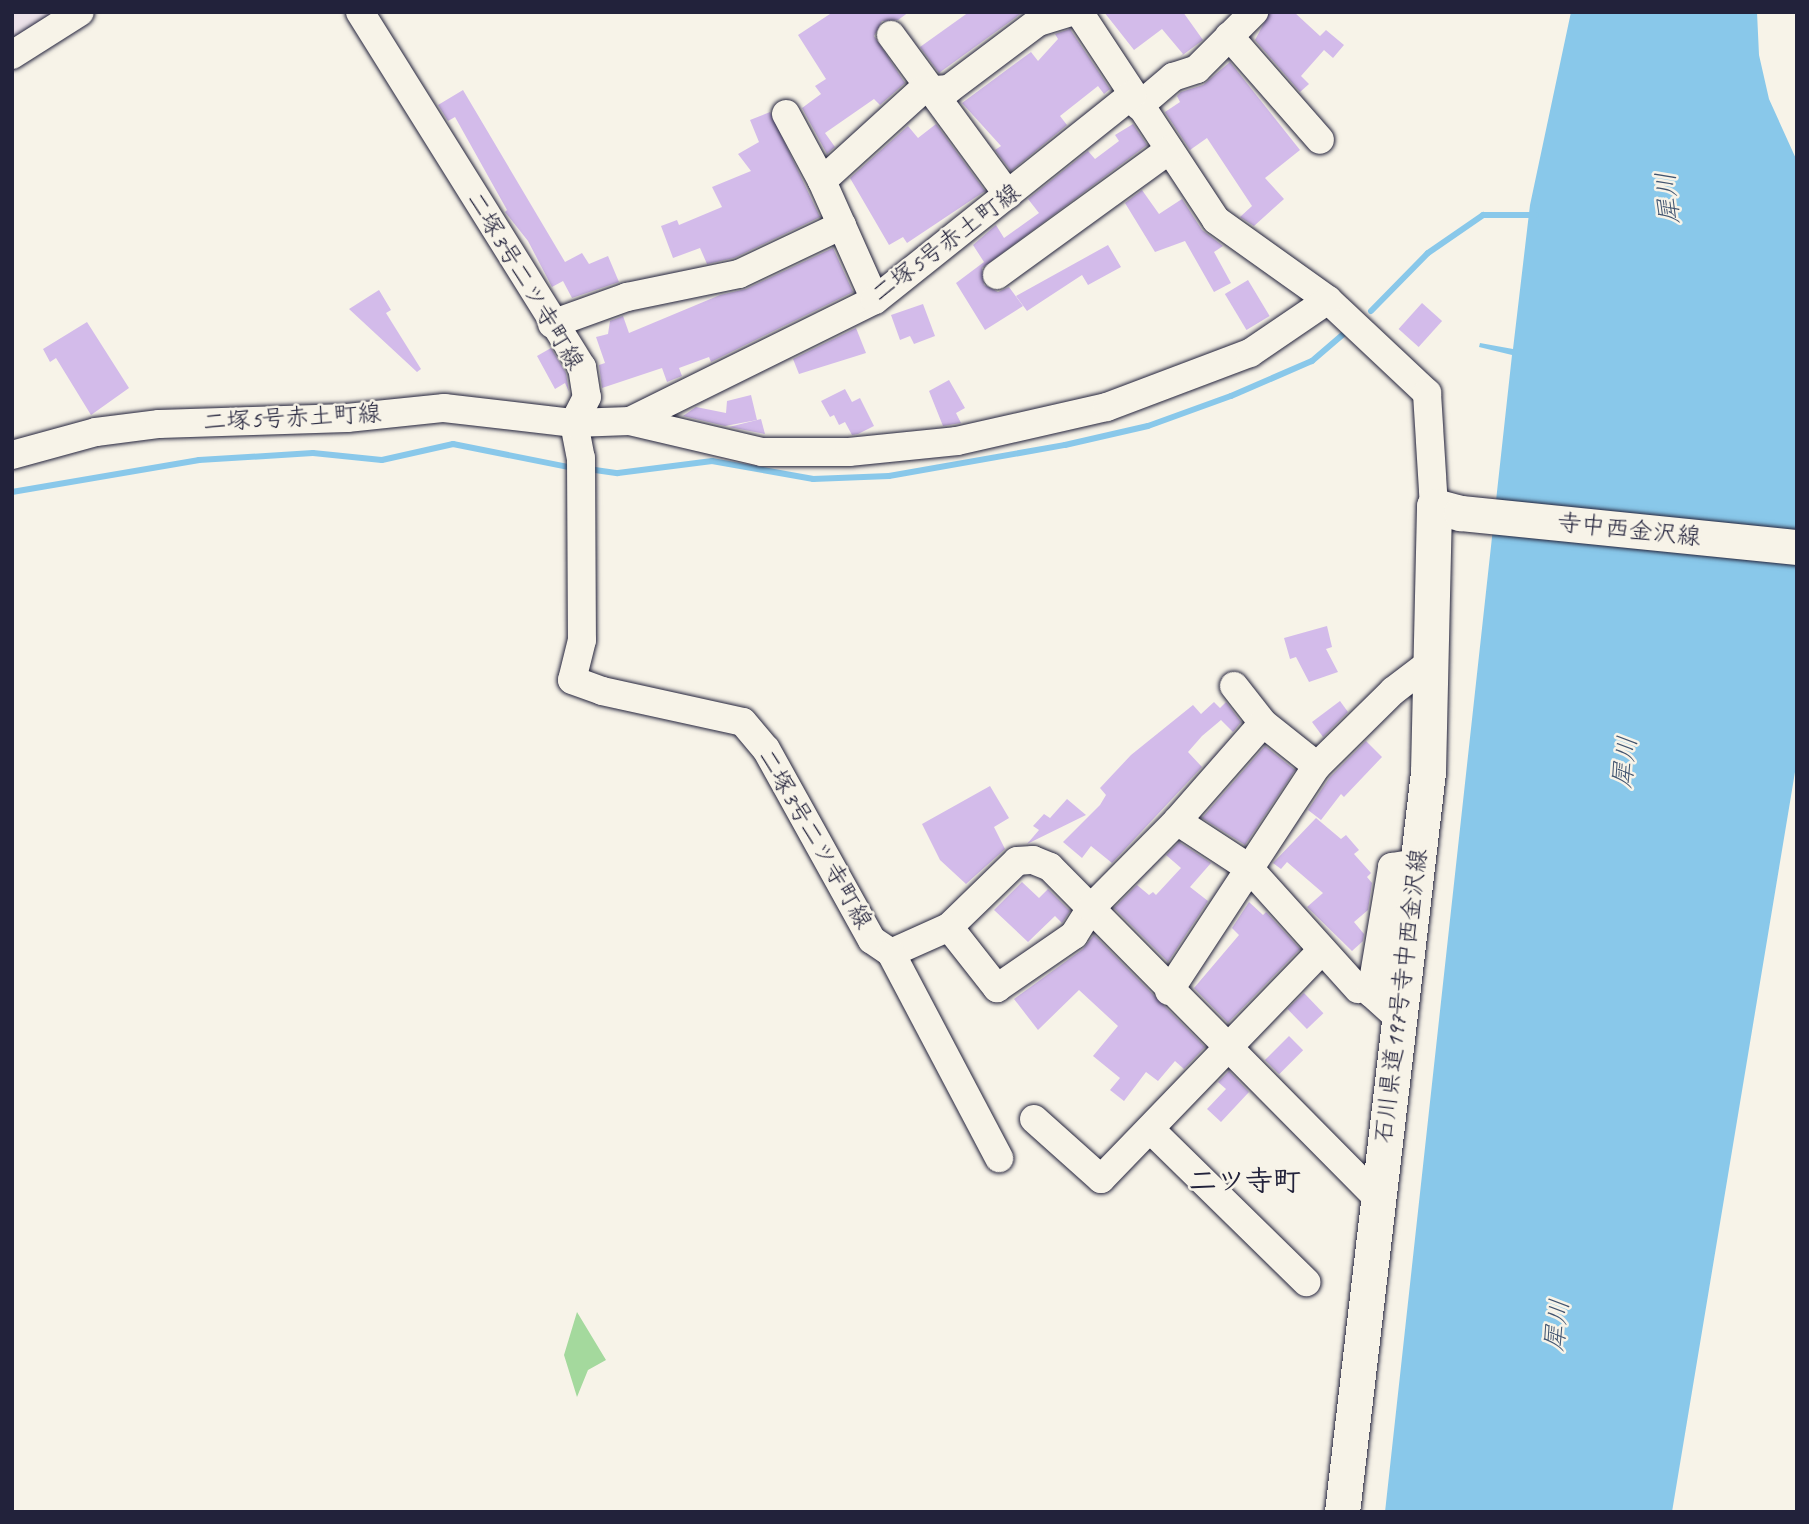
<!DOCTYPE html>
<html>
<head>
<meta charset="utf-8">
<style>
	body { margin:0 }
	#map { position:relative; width:1809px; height:1524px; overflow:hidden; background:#f7f3e8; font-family:Caveat,"Klee One",sans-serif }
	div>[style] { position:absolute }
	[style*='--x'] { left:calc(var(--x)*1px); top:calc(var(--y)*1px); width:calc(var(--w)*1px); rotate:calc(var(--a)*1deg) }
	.built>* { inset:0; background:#ece2e9 }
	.green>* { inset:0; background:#a4d99d }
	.water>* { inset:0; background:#89c8ea }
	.stream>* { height:6px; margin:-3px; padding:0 3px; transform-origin:3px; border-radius:3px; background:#89c8ea }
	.building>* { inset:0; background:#d3bbea; transform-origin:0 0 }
	.roads { filter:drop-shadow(0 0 2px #22223b) drop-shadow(0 0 2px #22223b) }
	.minor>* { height:28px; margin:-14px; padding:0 14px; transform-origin:14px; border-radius:14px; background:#f7f3e8 }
	.major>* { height:35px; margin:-17.5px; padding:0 17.5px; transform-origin:17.5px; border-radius:17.5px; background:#f7f3e8 }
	span { translate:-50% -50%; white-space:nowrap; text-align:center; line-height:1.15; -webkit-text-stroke:5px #f7f3e8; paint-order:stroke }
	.street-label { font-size:24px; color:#22223b }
	.water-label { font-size:26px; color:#415470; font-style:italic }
	.quarter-label { font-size:28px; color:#22223b; font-weight:700 }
	.frame { position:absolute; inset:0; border:14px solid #22223b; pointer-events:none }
</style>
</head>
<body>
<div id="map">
	<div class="built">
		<div style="clip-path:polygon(12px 12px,69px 12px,12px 48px)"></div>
	</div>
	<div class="green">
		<div style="clip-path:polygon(577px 1312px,606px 1360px,588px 1370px,577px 1397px,564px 1355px)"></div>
	</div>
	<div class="water">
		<div style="clip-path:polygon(1571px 12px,1757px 12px,1759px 55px,1769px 99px,1797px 161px,1797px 760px,1672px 1512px,1385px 1512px,1512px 355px,1479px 347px,1480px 343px,1513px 349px,1530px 205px)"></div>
	</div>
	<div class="stream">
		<div style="--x:1371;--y:311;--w:81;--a:-45.5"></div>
		<div style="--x:1428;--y:253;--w:67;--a:-34.6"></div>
		<div style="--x:1483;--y:215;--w:53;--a:0"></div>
		<div style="--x:588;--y:469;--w:30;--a:8"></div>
		<div style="--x:618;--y:473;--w:95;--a:-7.3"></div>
		<div style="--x:712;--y:461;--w:103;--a:10.1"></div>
		<div style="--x:813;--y:479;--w:76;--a:-2.3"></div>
		<div style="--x:889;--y:476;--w:179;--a:-10"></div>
		<div style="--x:1065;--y:445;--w:85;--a:-12.9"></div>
		<div style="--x:1148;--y:426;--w:88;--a:-19.9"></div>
		<div style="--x:1231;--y:396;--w:88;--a:-23.4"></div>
		<div style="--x:1312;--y:361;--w:48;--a:-40.7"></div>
		<div style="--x:12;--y:492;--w:190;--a:-9.7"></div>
		<div style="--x:199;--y:460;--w:114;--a:-3.5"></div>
		<div style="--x:313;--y:453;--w:69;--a:5.8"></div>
		<div style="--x:382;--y:460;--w:73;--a:-12.7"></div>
		<div style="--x:453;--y:444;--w:122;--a:11.3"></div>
	</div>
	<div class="building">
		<div style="clip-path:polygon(833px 12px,909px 12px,898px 20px,882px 21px,874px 36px,905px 83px,880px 105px,874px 99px,825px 133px,835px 147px,827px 154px,802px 108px,821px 94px,815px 86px,826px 79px,798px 35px)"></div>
		<div style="clip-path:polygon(969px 12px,1023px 12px,939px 73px,920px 47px)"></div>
		<div style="clip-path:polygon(1104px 12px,1183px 12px,1203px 40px,1180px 57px,1183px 54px,1162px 29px,1134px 50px)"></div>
		<div style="clip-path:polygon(1270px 12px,1294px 12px,1320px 36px,1326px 30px,1344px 45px,1333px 58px,1324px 50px,1301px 76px,1309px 84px,1300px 92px,1255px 40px)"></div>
		<div style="clip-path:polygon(1070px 29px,1110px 89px,1104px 94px,1098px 86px,1060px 116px,1067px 125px,1011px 171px,995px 150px,1001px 146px,962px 103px,1031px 52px,1038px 61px,1058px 39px,1055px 34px)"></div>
		<div style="clip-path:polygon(1230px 62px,1300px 150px,1265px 178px,1284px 199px,1254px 226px,1240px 217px,1252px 206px,1207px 138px,1190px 150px,1165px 112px,1180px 102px,1177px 96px,1181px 92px,1203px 85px)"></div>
		<div style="clip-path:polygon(463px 90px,565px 262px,582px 253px,589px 264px,608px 256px,619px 282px,572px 298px,563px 281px,552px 287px,528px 241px,505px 212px,507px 210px,455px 117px,448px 121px,438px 105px)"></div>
		<div style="clip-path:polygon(770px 112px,820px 217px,734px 258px,707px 264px,700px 248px,673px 258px,661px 226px,677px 220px,679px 225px,722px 207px,712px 187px,751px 171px,738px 154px,759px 142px,750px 120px)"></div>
		<div style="clip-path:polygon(936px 124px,985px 191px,907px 243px,903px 237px,889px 245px,850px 178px,908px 126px,918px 138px)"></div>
		<div style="clip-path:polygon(1133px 124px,1147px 145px,982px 268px,984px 285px,998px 292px,1009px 287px,1023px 306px,985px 330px,956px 283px,984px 262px,973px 245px,996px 225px,1004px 238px,1039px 213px,1028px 199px,1088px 151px,1095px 159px,1119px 141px,1115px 135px)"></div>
		<div style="clip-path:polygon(1142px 190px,1159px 214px,1182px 199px,1202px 230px,1223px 246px,1214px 252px,1231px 283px,1214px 292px,1185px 241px,1155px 252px,1125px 203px)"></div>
		<div style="clip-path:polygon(1108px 245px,1121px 267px,1088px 285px,1082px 275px,1027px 311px,1016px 296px)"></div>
		<div style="clip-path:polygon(833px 248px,853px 292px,711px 362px,709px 357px,679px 368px,682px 376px,667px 382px,662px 368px,602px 388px,599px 365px,605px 363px,596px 337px,608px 334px,610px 321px,623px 316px,629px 333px,720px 295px,746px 289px)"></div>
		<div style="left:1248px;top:280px;width:42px;height:27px;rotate:59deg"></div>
		<div style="clip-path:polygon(379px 290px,391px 310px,386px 313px,421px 369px,417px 372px,349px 309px)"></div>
		<div style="left:1422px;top:303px;width:27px;height:35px;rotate:42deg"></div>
		<div style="clip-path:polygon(923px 304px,935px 336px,914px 344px,910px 336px,900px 340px,891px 315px)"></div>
		<div style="clip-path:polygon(87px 322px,129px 388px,91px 415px,56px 358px,50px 362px,43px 349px)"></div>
		<div style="clip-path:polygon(856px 328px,866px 353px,799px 374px,793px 359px)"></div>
		<div style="clip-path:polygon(551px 348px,566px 373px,569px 392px,565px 383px,555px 389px,537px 356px)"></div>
		<div style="clip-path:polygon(949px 380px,965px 408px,956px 413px,961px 423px,943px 426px,929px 391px)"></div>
		<div style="clip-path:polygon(845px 389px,852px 402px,860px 398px,874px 426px,858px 434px,852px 435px,845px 422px,839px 425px,834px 415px,830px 417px,821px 401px)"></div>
		<div style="clip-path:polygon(751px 395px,757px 420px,725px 426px,683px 416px,696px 407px,726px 413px,727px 401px)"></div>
		<div style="clip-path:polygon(761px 419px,765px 434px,729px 427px)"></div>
		<div style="clip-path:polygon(1327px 626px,1332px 647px,1326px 649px,1338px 672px,1309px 682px,1296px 657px,1290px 659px,1284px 638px)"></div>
		<div style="clip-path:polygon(1340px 701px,1348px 712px,1323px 737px,1312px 722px)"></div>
		<div style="clip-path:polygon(1214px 702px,1220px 708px,1226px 702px,1241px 722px,1233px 732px,1221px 720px,1202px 736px,1188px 752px,1202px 767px,1112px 863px,1091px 846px,1082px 858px,1063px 842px,1100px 805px,1106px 795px,1100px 788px,1131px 755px,1193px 705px,1201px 714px)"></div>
		<div style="clip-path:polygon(1366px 741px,1382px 757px,1344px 797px,1341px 794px,1321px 820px,1308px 810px,1330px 777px)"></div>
		<div style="clip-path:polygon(1265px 746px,1295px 770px,1245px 845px,1202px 818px)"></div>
		<div style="clip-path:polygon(990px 786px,1009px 818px,994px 827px,1005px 849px,966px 884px,940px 860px,922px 824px)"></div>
		<div style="clip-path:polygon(1067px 799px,1086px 815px,1027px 844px,1039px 830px,1033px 826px,1044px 814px,1050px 818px)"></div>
		<div style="clip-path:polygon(1316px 818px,1341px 839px,1346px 835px,1359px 850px,1354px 854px,1371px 873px,1367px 877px,1372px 883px,1368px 910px,1354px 922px,1364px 934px,1363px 941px,1352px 951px,1307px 907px,1323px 893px,1287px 862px,1281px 869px,1273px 863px)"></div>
		<div style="clip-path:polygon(1179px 842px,1211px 863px,1190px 887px,1208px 901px,1168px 962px,1114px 908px,1137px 885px,1149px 895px,1153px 892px,1156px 895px,1181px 868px,1166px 855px)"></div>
		<div style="clip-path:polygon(1022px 882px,1039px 898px,1048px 889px,1070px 911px,1062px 923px,1055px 916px,1028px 942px,994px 910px)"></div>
		<div style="clip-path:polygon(1249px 902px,1263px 915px,1266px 912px,1300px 949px,1228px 1023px,1194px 988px,1239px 935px,1232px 928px)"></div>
		<div style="clip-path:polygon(1094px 935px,1205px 1047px,1184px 1069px,1175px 1061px,1158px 1081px,1146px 1072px,1124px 1101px,1110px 1090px,1120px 1078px,1093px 1056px,1118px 1026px,1079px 990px,1038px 1030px,1014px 999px,1083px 949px)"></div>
		<div style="left:1304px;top:993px;width:28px;height:23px;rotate:46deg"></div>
		<div style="left:1289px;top:1036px;width:20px;height:34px;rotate:45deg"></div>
		<div style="clip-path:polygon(1229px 1071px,1249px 1092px,1221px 1122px,1207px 1109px,1226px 1089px,1218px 1082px)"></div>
	</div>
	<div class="roads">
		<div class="minor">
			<div style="--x:360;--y:12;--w:419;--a:58"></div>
			<div style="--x:582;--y:367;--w:30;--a:81"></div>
			<div style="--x:587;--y:397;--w:29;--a:117"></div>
			<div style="--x:574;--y:423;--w:36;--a:79"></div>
			<div style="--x:581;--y:458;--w:182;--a:89.7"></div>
			<div style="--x:582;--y:640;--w:41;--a:104"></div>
			<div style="--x:572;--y:680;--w:32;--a:20"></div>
			<div style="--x:602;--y:691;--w:144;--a:12.4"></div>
			<div style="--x:743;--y:722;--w:35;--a:50"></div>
			<div style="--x:766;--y:749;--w:218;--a:61"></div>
			<div style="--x:872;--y:940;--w:23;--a:34"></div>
			<div style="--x:891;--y:953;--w:64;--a:-24.1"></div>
			<div style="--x:949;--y:927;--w:95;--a:-44.1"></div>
			<div style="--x:1017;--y:861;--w:16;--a:-4"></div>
			<div style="--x:1033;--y:860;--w:18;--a:22"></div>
			<div style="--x:1050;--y:867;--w:466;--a:45.3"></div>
			<div style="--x:1079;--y:12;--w:249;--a:56.6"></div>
			<div style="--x:1216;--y:220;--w:138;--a:35.5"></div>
			<div style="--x:1328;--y:300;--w:136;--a:43.2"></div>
			<div style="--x:1427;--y:393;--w:113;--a:86.5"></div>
			<div style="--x:891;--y:35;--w:198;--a:53.8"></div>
			<div style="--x:1229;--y:36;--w:138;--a:48.8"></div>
			<div style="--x:12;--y:55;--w:80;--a:-32.3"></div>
			<div style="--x:1139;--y:106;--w:45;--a:-40.5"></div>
			<div style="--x:1173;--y:77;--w:25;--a:-18"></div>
			<div style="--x:1197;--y:69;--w:81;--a:-45"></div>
			<div style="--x:786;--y:114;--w:76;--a:61.8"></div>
			<div style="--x:822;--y:181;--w:130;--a:66"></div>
			<div style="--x:822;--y:181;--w:134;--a:-42.3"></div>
			<div style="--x:921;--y:91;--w:28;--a:-4"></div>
			<div style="--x:949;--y:89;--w:111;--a:-37"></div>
			<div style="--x:1038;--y:22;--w:34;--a:-17"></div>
			<div style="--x:997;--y:275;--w:213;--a:-36"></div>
			<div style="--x:552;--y:324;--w:80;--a:-19.8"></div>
			<div style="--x:627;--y:297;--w:114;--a:-11.6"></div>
			<div style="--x:739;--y:274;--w:114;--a:-25.4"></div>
			<div style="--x:630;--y:421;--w:273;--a:-26.3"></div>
			<div style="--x:875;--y:300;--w:329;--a:-38.6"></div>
			<div style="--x:12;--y:455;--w:87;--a:-15.3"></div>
			<div style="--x:96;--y:432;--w:64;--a:-7.2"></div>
			<div style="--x:159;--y:424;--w:188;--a:-1.8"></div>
			<div style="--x:347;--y:418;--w:98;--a:-5.9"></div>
			<div style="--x:444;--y:408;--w:131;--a:6.6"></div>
			<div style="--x:574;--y:423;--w:56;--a:-2"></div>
			<div style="--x:630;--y:421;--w:136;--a:13.2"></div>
			<div style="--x:762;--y:452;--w:87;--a:0"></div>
			<div style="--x:849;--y:452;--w:109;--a:-5.8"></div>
			<div style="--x:957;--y:441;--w:154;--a:-12.8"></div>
			<div style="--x:1107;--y:407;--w:153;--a:-20.7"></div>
			<div style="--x:1250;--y:353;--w:94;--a:-34.2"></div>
			<div style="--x:1234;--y:686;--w:47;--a:51.9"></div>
			<div style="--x:1177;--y:821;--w:86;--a:33.1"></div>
			<div style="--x:1249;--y:868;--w:163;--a:48"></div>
			<div style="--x:949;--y:927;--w:78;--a:51.8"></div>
			<div style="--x:997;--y:988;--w:93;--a:-34.5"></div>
			<div style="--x:1074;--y:935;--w:32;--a:-58"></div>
			<div style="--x:1091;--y:908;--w:122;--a:-45.3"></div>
			<div style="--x:1177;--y:821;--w:130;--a:-48.7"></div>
			<div style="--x:1263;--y:723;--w:69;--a:38.5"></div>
			<div style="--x:1317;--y:766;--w:107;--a:-44.6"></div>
			<div style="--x:1393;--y:691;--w:48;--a:-37.3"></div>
			<div style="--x:891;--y:953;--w:232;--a:62.2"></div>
			<div style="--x:1169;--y:991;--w:269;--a:-56.7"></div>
			<div style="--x:1399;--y:1018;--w:38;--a:-138"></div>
			<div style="--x:1371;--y:993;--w:128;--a:-80.5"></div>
			<div style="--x:1392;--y:867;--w:25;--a:-9"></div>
			<div style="--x:1034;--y:1119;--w:90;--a:41.8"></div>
			<div style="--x:1101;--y:1179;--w:317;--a:-46"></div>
			<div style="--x:1150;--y:1129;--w:219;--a:44.4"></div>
		</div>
		<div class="major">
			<div style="--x:1342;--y:1512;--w:745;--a:-83.37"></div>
			<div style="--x:1428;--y:772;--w:266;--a:-88.7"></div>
			<div style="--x:1434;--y:506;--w:28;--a:15"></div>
			<div style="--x:1461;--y:513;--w:338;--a:5.8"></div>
		</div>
	</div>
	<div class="street-label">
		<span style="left:946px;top:243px;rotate:-37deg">二塚5号赤土町線</span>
		<span style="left:525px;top:281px;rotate:59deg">二塚3号二ツ寺町線</span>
		<span style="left:292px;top:418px;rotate:-3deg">二塚5号赤土町線</span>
		<span style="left:1629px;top:530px;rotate:6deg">寺中西金沢線</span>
		<span style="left:815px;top:839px;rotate:60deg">二塚3号二ツ寺町線</span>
		<span style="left:1401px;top:996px;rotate:-83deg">石川県道197号寺中西金沢線</span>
	</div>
	<div class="water-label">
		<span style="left:1668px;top:198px;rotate:-95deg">犀川</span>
		<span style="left:1625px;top:762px;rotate:-83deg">犀川</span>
		<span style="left:1557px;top:1325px;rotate:-83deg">犀川</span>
	</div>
	<div class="quarter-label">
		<span style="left:1245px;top:1181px">二ツ寺町</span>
	</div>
	<div class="frame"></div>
</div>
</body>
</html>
